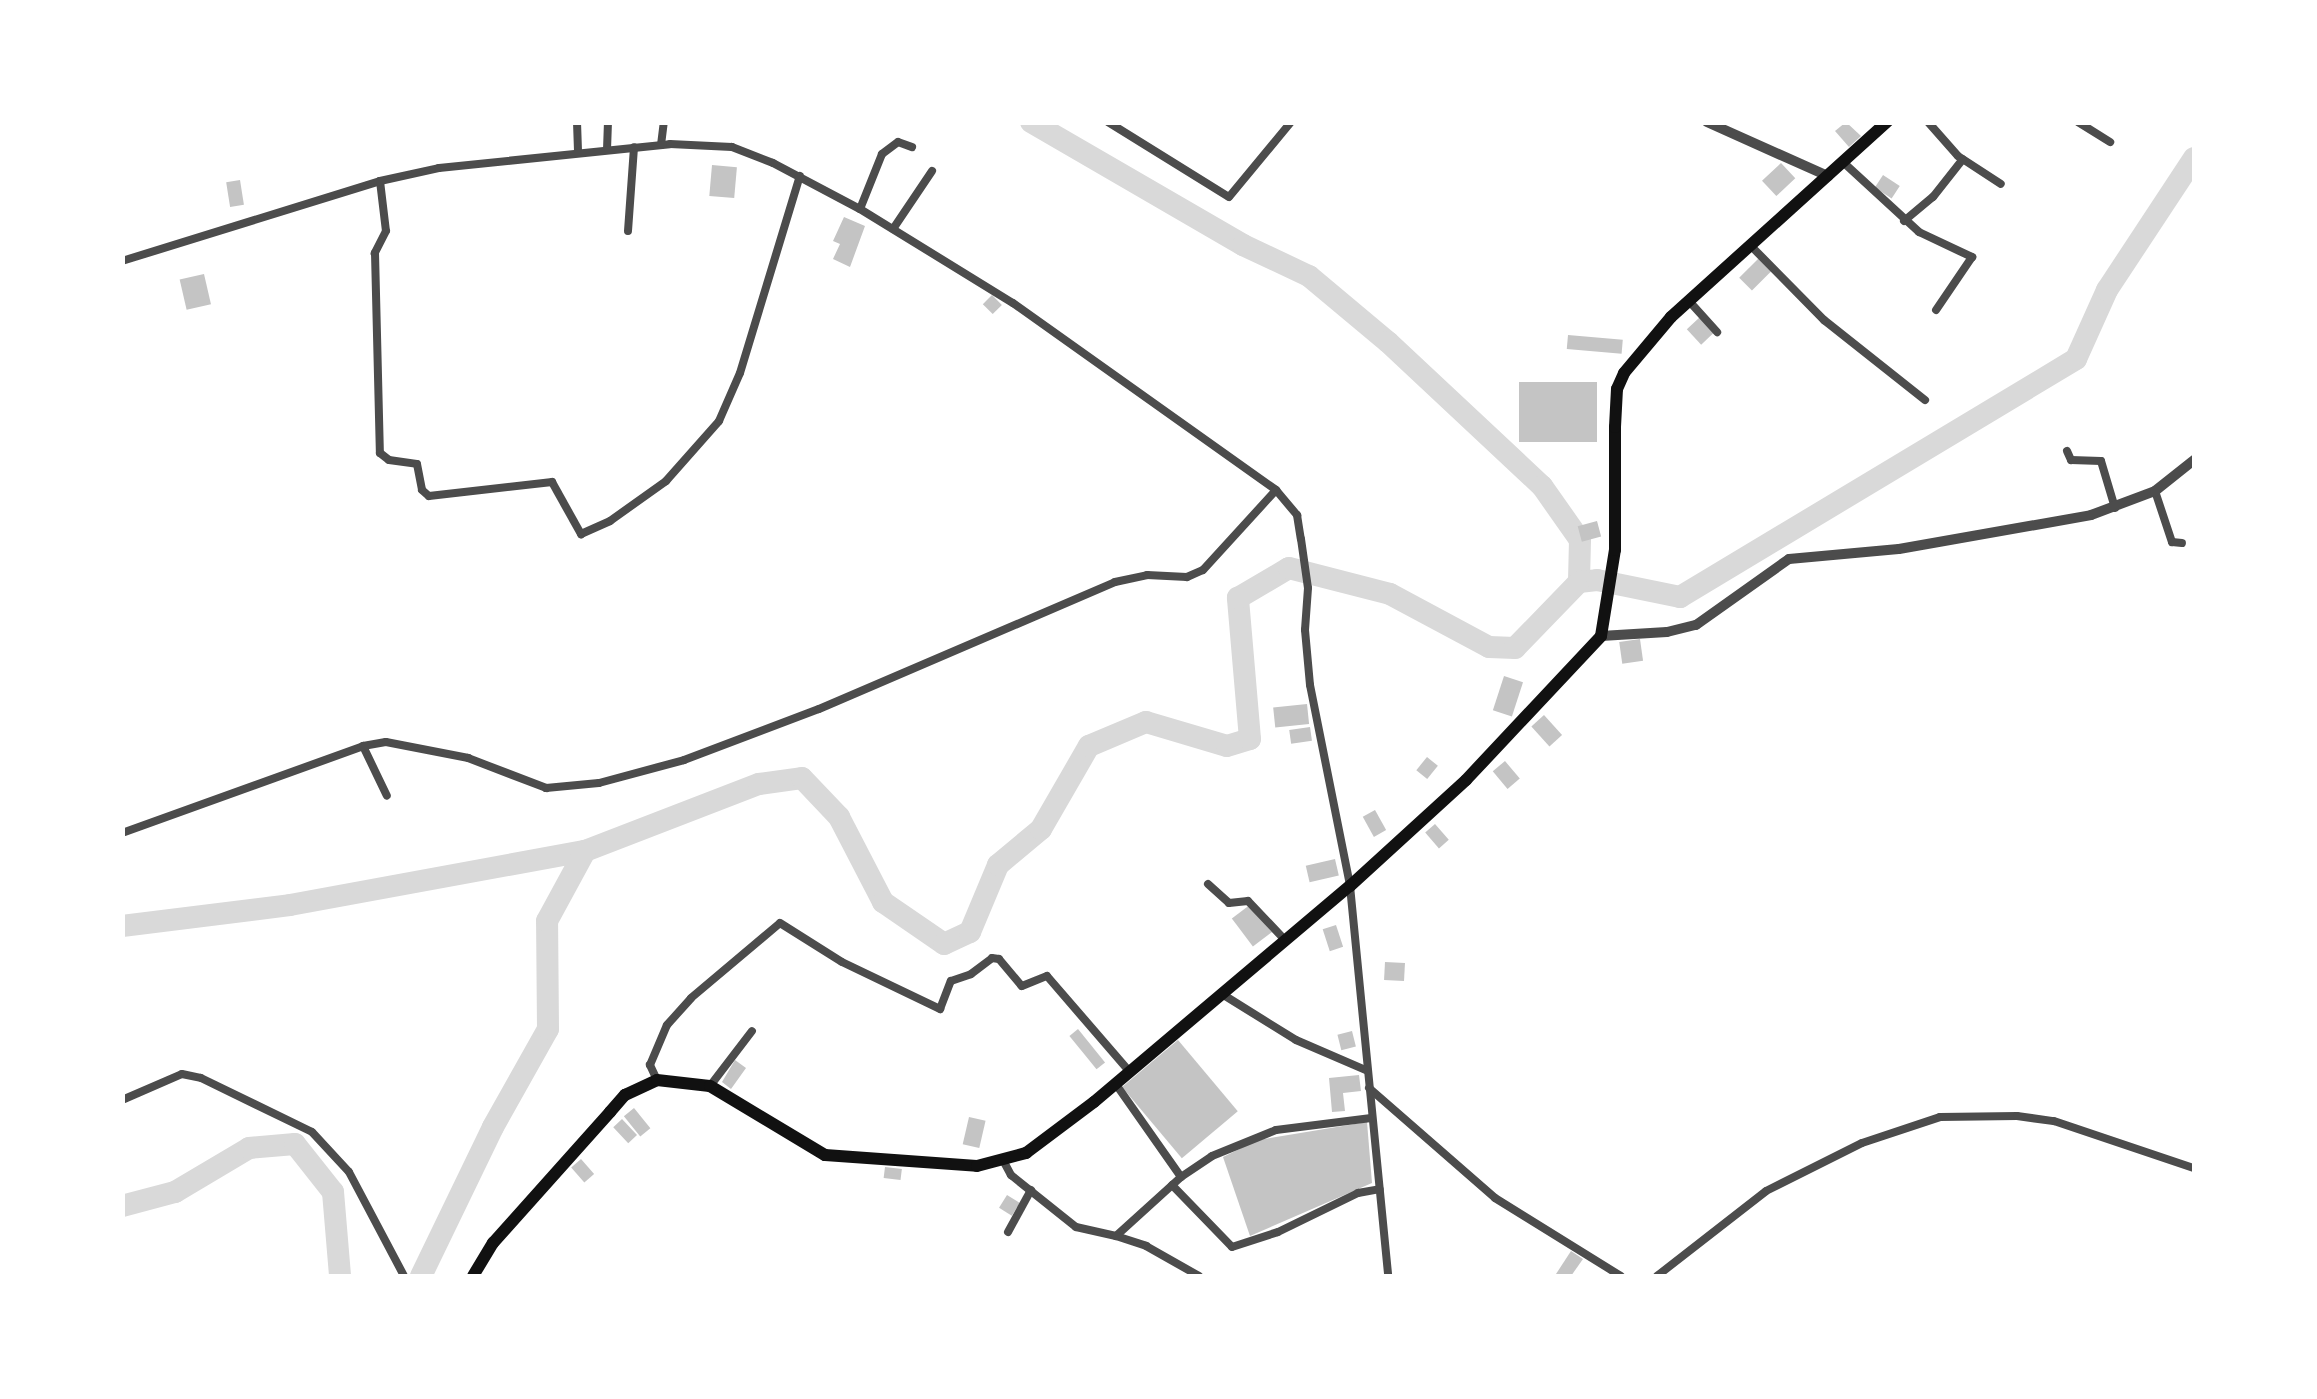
<!DOCTYPE html>
<html>
<head>
<meta charset="utf-8">
<style>
	body { margin:0 }
	#map { position:relative; width:2317px; height:1399px; overflow:hidden; background:#fff; font-family:"Titillium Web",sans-serif }
	div>[style] { position:absolute }
	[style*='--x'] { left:calc(var(--x)*1px); top:calc(var(--y)*1px); width:calc(var(--w)*1px); rotate:calc(var(--a)*1deg) }
	.river>* { height:22px; margin:-11px; padding:0 11px; transform-origin:11px; border-radius:11px; background:#d9d9d9 }
	.building>* { inset:0; background:#c4c4c4; transform-origin:0 0 }
	.minor>* { height:8px; margin:-4px; padding:0 4px; transform-origin:4px; border-radius:4px; background:#4c4c4c }
	.tertiary>* { height:10px; margin:-5px; padding:0 5px; transform-origin:5px; border-radius:5px; background:#4c4c4c }
	.primary>* { height:12px; margin:-6px; padding:0 6px; transform-origin:6px; border-radius:6px; background:#111 }
	span { translate:-50% -50%; white-space:nowrap; text-align:center; line-height:1.15; -webkit-text-stroke:9px #fff; paint-order:stroke }
	.frame { position:absolute; inset:0; border:125px solid #fff; pointer-events:none }
</style>
</head>
<body>
<div id="map">
	<div class="river">
		<div style="--x:1031;--y:122;--w:245;--a:30.1"></div>
		<div style="--x:1243;--y:245;--w:73;--a:25.2"></div>
		<div style="--x:1309;--y:276;--w:103;--a:39.9"></div>
		<div style="--x:1388;--y:342;--w:211;--a:43.1"></div>
		<div style="--x:1542;--y:486;--w:66;--a:54.9"></div>
		<div style="--x:1580;--y:540;--w:42;--a:91.4"></div>
		<div style="--x:122;--y:926;--w:169;--a:-7.1"></div>
		<div style="--x:290;--y:905;--w:300;--a:-10.4"></div>
		<div style="--x:585;--y:851;--w:186;--a:-21.1"></div>
		<div style="--x:759;--y:784;--w:43;--a:-7.9"></div>
		<div style="--x:802;--y:778;--w:54;--a:46.5"></div>
		<div style="--x:839;--y:817;--w:96;--a:62.6"></div>
		<div style="--x:883;--y:902;--w:74;--a:34.5"></div>
		<div style="--x:944;--y:944;--w:29;--a:-25"></div>
		<div style="--x:970;--y:932;--w:73;--a:-67.3"></div>
		<div style="--x:998;--y:865;--w:56;--a:-39.9"></div>
		<div style="--x:1041;--y:829;--w:96;--a:-60"></div>
		<div style="--x:1089;--y:746;--w:62;--a:-22.8"></div>
		<div style="--x:1146;--y:722;--w:84;--a:16.5"></div>
		<div style="--x:1227;--y:746;--w:24;--a:-17"></div>
		<div style="--x:1250;--y:739;--w:142;--a:-94.9"></div>
		<div style="--x:1238;--y:598;--w:59;--a:-30.5"></div>
		<div style="--x:1289;--y:568;--w:104;--a:14.4"></div>
		<div style="--x:1390;--y:594;--w:112;--a:28.2"></div>
		<div style="--x:1489;--y:647;--w:26;--a:2"></div>
		<div style="--x:1515;--y:648;--w:92;--a:-45.9"></div>
		<div style="--x:1579;--y:582;--w:18;--a:-6"></div>
		<div style="--x:1597;--y:580;--w:85;--a:11.6"></div>
		<div style="--x:1680;--y:597;--w:462;--a:-31"></div>
		<div style="--x:2076;--y:359;--w:76;--a:-65.8"></div>
		<div style="--x:2107;--y:290;--w:158;--a:-56.6"></div>
		<div style="--x:122;--y:1206;--w:55;--a:-14.8"></div>
		<div style="--x:175;--y:1192;--w:86;--a:-30.7"></div>
		<div style="--x:249;--y:1148;--w:46;--a:-5"></div>
		<div style="--x:295;--y:1144;--w:61;--a:51.6"></div>
		<div style="--x:333;--y:1192;--w:84;--a:85.2"></div>
		<div style="--x:421;--y:1276;--w:165;--a:-64.2"></div>
		<div style="--x:493;--y:1127;--w:112;--a:-60.7"></div>
		<div style="--x:548;--y:1029;--w:108;--a:-90.5"></div>
		<div style="--x:547;--y:921;--w:80;--a:-61.5"></div>
	</div>
	<div class="building">
		<div style="clip-path:polygon(1846px 122px,1861px 136px,1849px 147px,1835px 131px)"></div>
		<div style="left:1781px;top:163px;width:21px;height:26px;rotate:47deg"></div>
		<div style="left:712px;top:165px;width:25px;height:31px;rotate:5deg"></div>
		<div style="left:1883px;top:175px;width:20px;height:15px;rotate:33deg"></div>
		<div style="left:240px;top:180px;width:25px;height:14px;rotate:81deg"></div>
		<div style="clip-path:polygon(844px 217px,865px 226px,850px 267px,833px 259px,840px 244px,833px 241px)"></div>
		<div style="left:1759px;top:258px;width:18px;height:28px;rotate:45deg"></div>
		<div style="left:204px;top:274px;width:31px;height:25px;rotate:77deg"></div>
		<div style="left:992px;top:295px;width:14px;height:13px;rotate:45deg"></div>
		<div style="left:1700px;top:317px;width:21px;height:18px;rotate:47deg"></div>
		<div style="left:1568px;top:335px;width:55px;height:14px;rotate:5deg"></div>
		<div style="left:1519px;top:382px;width:78px;height:60px"></div>
		<div style="left:1597px;top:521px;width:16px;height:20px;rotate:75deg"></div>
		<div style="left:1640px;top:639px;width:22px;height:21px;rotate:82deg"></div>
		<div style="left:1504px;top:676px;width:20px;height:36px;rotate:18deg"></div>
		<div style="left:1307px;top:704px;width:20px;height:34px;rotate:84deg"></div>
		<div style="left:1544px;top:715px;width:27px;height:17px;rotate:48deg"></div>
		<div style="left:1310px;top:727px;width:14px;height:21px;rotate:82deg"></div>
		<div style="left:1427px;top:757px;width:14px;height:17px;rotate:39deg"></div>
		<div style="left:1505px;top:761px;width:23px;height:16px;rotate:50deg"></div>
		<div style="left:1375px;top:810px;width:23px;height:14px;rotate:61deg"></div>
		<div style="left:1435px;top:824px;width:21px;height:13px;rotate:49deg"></div>
		<div style="left:1335px;top:859px;width:17px;height:30px;rotate:77deg"></div>
		<div style="left:1251px;top:904px;width:35px;height:24px;rotate:53deg"></div>
		<div style="left:1336px;top:925px;width:23px;height:14px;rotate:72deg"></div>
		<div style="left:1385px;top:962px;width:20px;height:18px;rotate:3deg"></div>
		<div style="left:1078px;top:1029px;width:43px;height:11px;rotate:51deg"></div>
		<div style="left:1352px;top:1031px;width:16px;height:15px;rotate:76deg"></div>
		<div style="left:1178px;top:1040px;width:93px;height:73px;rotate:50deg"></div>
		<div style="clip-path:polygon(735px 1060px,746px 1068px,731px 1089px,722px 1082px)"></div>
		<div style="clip-path:polygon(1359px 1075px,1361px 1091px,1343px 1093px,1345px 1111px,1332px 1112px,1329px 1078px)"></div>
		<div style="left:634px;top:1108px;width:26px;height:13px;rotate:51deg"></div>
		<div style="left:969px;top:1117px;width:17px;height:28px;rotate:13deg"></div>
		<div style="left:622px;top:1119px;width:22px;height:12px;rotate:47deg"></div>
		<div style="clip-path:polygon(1367px 1122px,1372px 1183px,1250px 1236px,1223px 1157px,1258px 1140px)"></div>
		<div style="left:581px;top:1159px;width:20px;height:13px;rotate:49deg"></div>
		<div style="left:885px;top:1167px;width:17px;height:11px;rotate:7deg"></div>
		<div style="left:1007px;top:1195px;width:15px;height:15px;rotate:32deg"></div>
		<div style="clip-path:polygon(1571px 1251px,1583px 1259px,1571px 1276px,1560px 1276px,1556px 1274px)"></div>
	</div>
	<div class="minor">
		<div style="--x:577;--y:122;--w:29;--a:88"></div>
		<div style="--x:1108;--y:122;--w:142;--a:31.8"></div>
		<div style="--x:1229;--y:197;--w:97;--a:-50.4"></div>
		<div style="--x:1928;--y:122;--w:45;--a:48.6"></div>
		<div style="--x:1958;--y:156;--w:51;--a:33.1"></div>
		<div style="--x:2078;--y:122;--w:38;--a:32"></div>
		<div style="--x:661;--y:145;--w:23;--a:-83"></div>
		<div style="--x:607;--y:150;--w:28;--a:-88"></div>
		<div style="--x:1844;--y:163;--w:102;--a:42.6"></div>
		<div style="--x:1919;--y:232;--w:59;--a:25.3"></div>
		<div style="--x:1972;--y:257;--w:64;--a:124.2"></div>
		<div style="--x:380;--y:181;--w:50;--a:83.2"></div>
		<div style="--x:386;--y:231;--w:25;--a:117"></div>
		<div style="--x:375;--y:253;--w:200;--a:88.6"></div>
		<div style="--x:380;--y:453;--w:11;--a:38"></div>
		<div style="--x:389;--y:460;--w:28;--a:8"></div>
		<div style="--x:417;--y:464;--w:26;--a:79"></div>
		<div style="--x:422;--y:490;--w:9;--a:41"></div>
		<div style="--x:429;--y:496;--w:124;--a:-6.5"></div>
		<div style="--x:552;--y:482;--w:60;--a:60.9"></div>
		<div style="--x:581;--y:534;--w:32;--a:-24"></div>
		<div style="--x:610;--y:521;--w:69;--a:-35.5"></div>
		<div style="--x:666;--y:481;--w:80;--a:-48.5"></div>
		<div style="--x:719;--y:421;--w:52;--a:-66.4"></div>
		<div style="--x:740;--y:373;--w:206;--a:-73.1"></div>
		<div style="--x:860;--y:209;--w:59;--a:-68.2"></div>
		<div style="--x:882;--y:154;--w:20;--a:-37"></div>
		<div style="--x:898;--y:142;--w:15;--a:20"></div>
		<div style="--x:1904;--y:221;--w:38;--a:-40"></div>
		<div style="--x:1933;--y:197;--w:48;--a:-51.7"></div>
		<div style="--x:893;--y:229;--w:70;--a:-56.1"></div>
		<div style="--x:628;--y:231;--w:84;--a:-85.9"></div>
		<div style="--x:1752;--y:247;--w:103;--a:45.4"></div>
		<div style="--x:1824;--y:320;--w:129;--a:38.4"></div>
		<div style="--x:122;--y:261;--w:270;--a:-17.2"></div>
		<div style="--x:380;--y:181;--w:60;--a:-12.4"></div>
		<div style="--x:439;--y:168;--w:232;--a:-5.9"></div>
		<div style="--x:670;--y:144;--w:62;--a:2.8"></div>
		<div style="--x:732;--y:147;--w:44;--a:21.3"></div>
		<div style="--x:773;--y:163;--w:98;--a:27.9"></div>
		<div style="--x:860;--y:209;--w:180;--a:31.6"></div>
		<div style="--x:1013;--y:303;--w:323;--a:35.4"></div>
		<div style="--x:1276;--y:490;--w:33;--a:50"></div>
		<div style="--x:1297;--y:515;--w:24;--a:81"></div>
		<div style="--x:1301;--y:539;--w:49;--a:81.9"></div>
		<div style="--x:1308;--y:588;--w:42;--a:94.1"></div>
		<div style="--x:1305;--y:630;--w:55;--a:84.8"></div>
		<div style="--x:1310;--y:685;--w:205;--a:78.7"></div>
		<div style="--x:1350;--y:886;--w:392;--a:84.4"></div>
		<div style="--x:1689;--y:301;--w:42;--a:47.9"></div>
		<div style="--x:2067;--y:451;--w:10;--a:66"></div>
		<div style="--x:2071;--y:460;--w:30;--a:2"></div>
		<div style="--x:2101;--y:461;--w:49;--a:73.4"></div>
		<div style="--x:2155;--y:491;--w:54;--a:71.6"></div>
		<div style="--x:2172;--y:542;--w:10;--a:6"></div>
		<div style="--x:363;--y:746;--w:55;--a:64.4"></div>
		<div style="--x:122;--y:833;--w:256;--a:-19.8"></div>
		<div style="--x:363;--y:746;--w:23;--a:-10"></div>
		<div style="--x:386;--y:742;--w:84;--a:11"></div>
		<div style="--x:468;--y:758;--w:84;--a:21"></div>
		<div style="--x:546;--y:788;--w:53;--a:-5.4"></div>
		<div style="--x:599;--y:783;--w:88;--a:-15.1"></div>
		<div style="--x:684;--y:760;--w:144;--a:-20.7"></div>
		<div style="--x:819;--y:709;--w:322;--a:-23.2"></div>
		<div style="--x:1115;--y:582;--w:33;--a:-12"></div>
		<div style="--x:1147;--y:575;--w:40;--a:2.9"></div>
		<div style="--x:1187;--y:577;--w:17;--a:-24"></div>
		<div style="--x:1203;--y:570;--w:108;--a:-47.6"></div>
		<div style="--x:1208;--y:884;--w:28;--a:42"></div>
		<div style="--x:1229;--y:903;--w:19;--a:-6"></div>
		<div style="--x:1248;--y:901;--w:52;--a:46.5"></div>
		<div style="--x:1222;--y:994;--w:87;--a:31.9"></div>
		<div style="--x:1296;--y:1040;--w:78;--a:23.3"></div>
		<div style="--x:657;--y:1080;--w:17;--a:-115"></div>
		<div style="--x:650;--y:1065;--w:43;--a:-67"></div>
		<div style="--x:667;--y:1025;--w:36;--a:-48"></div>
		<div style="--x:691;--y:998;--w:116;--a:-40.1"></div>
		<div style="--x:780;--y:923;--w:73;--a:32.2"></div>
		<div style="--x:842;--y:962;--w:109;--a:25.6"></div>
		<div style="--x:940;--y:1009;--w:30;--a:-69"></div>
		<div style="--x:951;--y:981;--w:21;--a:-19"></div>
		<div style="--x:971;--y:974;--w:26;--a:-37"></div>
		<div style="--x:992;--y:958;--w:7;--a:8"></div>
		<div style="--x:999;--y:959;--w:35;--a:50"></div>
		<div style="--x:1022;--y:986;--w:27;--a:-22"></div>
		<div style="--x:1047;--y:976;--w:125;--a:49.2"></div>
		<div style="--x:1115;--y:1083;--w:115;--a:54.9"></div>
		<div style="--x:710;--y:1086;--w:69;--a:-52.6"></div>
		<div style="--x:1369;--y:1088;--w:167;--a:41.1"></div>
		<div style="--x:1495;--y:1198;--w:148;--a:31.8"></div>
		<div style="--x:122;--y:1100;--w:65;--a:-23.4"></div>
		<div style="--x:182;--y:1074;--w:19;--a:12"></div>
		<div style="--x:201;--y:1078;--w:123;--a:25.9"></div>
		<div style="--x:312;--y:1132;--w:54;--a:47.2"></div>
		<div style="--x:349;--y:1172;--w:118;--a:62.1"></div>
		<div style="--x:1004;--y:1162;--w:15;--a:62"></div>
		<div style="--x:1011;--y:1175;--w:83;--a:38.7"></div>
		<div style="--x:1076;--y:1227;--w:41;--a:12.7"></div>
		<div style="--x:1116;--y:1236;--w:88;--a:-42.2"></div>
		<div style="--x:1181;--y:1177;--w:37;--a:-34"></div>
		<div style="--x:1212;--y:1156;--w:69;--a:-22.1"></div>
		<div style="--x:1276;--y:1130;--w:96;--a:-7.2"></div>
		<div style="--x:1172;--y:1185;--w:86;--a:45.9"></div>
		<div style="--x:1232;--y:1247;--w:48;--a:-18.1"></div>
		<div style="--x:1278;--y:1232;--w:89;--a:-26"></div>
		<div style="--x:1358;--y:1193;--w:22;--a:-10"></div>
		<div style="--x:1008;--y:1232;--w:48;--a:-61.3"></div>
		<div style="--x:1116;--y:1236;--w:32;--a:18"></div>
		<div style="--x:1146;--y:1246;--w:61;--a:29.5"></div>
		<div style="--x:1657;--y:1276;--w:138;--a:-37.9"></div>
		<div style="--x:1766;--y:1191;--w:107;--a:-26.6"></div>
		<div style="--x:1862;--y:1143;--w:82;--a:-18.4"></div>
		<div style="--x:1940;--y:1117;--w:77;--a:-0.7"></div>
		<div style="--x:2017;--y:1116;--w:37;--a:8"></div>
		<div style="--x:2054;--y:1121;--w:148;--a:18.6"></div>
	</div>
	<div class="tertiary">
		<div style="--x:1707;--y:122;--w:133;--a:24.1"></div>
		<div style="--x:1601;--y:636;--w:66;--a:-3.5"></div>
		<div style="--x:1667;--y:632;--w:30;--a:-14"></div>
		<div style="--x:1696;--y:625;--w:114;--a:-35.4"></div>
		<div style="--x:1789;--y:559;--w:110;--a:-5.2"></div>
		<div style="--x:1899;--y:549;--w:195;--a:-10"></div>
		<div style="--x:2091;--y:515;--w:68;--a:-20.6"></div>
		<div style="--x:2155;--y:491;--w:50;--a:-38.5"></div>
	</div>
	<div class="primary">
		<div style="--x:473;--y:1276;--w:39;--a:-59"></div>
		<div style="--x:493;--y:1243;--w:176;--a:-48.2"></div>
		<div style="--x:610;--y:1112;--w:23;--a:-49"></div>
		<div style="--x:625;--y:1095;--w:35;--a:-25"></div>
		<div style="--x:657;--y:1080;--w:53;--a:6.5"></div>
		<div style="--x:710;--y:1086;--w:134;--a:31"></div>
		<div style="--x:825;--y:1155;--w:152;--a:4.1"></div>
		<div style="--x:977;--y:1166;--w:51;--a:-14.9"></div>
		<div style="--x:1026;--y:1153;--w:85;--a:-36.9"></div>
		<div style="--x:1094;--y:1102;--w:335;--a:-40.2"></div>
		<div style="--x:1350;--y:886;--w:157;--a:-42.4"></div>
		<div style="--x:1466;--y:780;--w:197;--a:-46.8"></div>
		<div style="--x:1601;--y:636;--w:87;--a:-80.8"></div>
		<div style="--x:1615;--y:550;--w:123;--a:-90"></div>
		<div style="--x:1615;--y:427;--w:38;--a:-87"></div>
		<div style="--x:1617;--y:389;--w:17;--a:-66"></div>
		<div style="--x:1624;--y:373;--w:73;--a:-50"></div>
		<div style="--x:1671;--y:317;--w:291;--a:-42.1"></div>
	</div>
	<div class="frame"></div>
</div>
</body>
</html>
